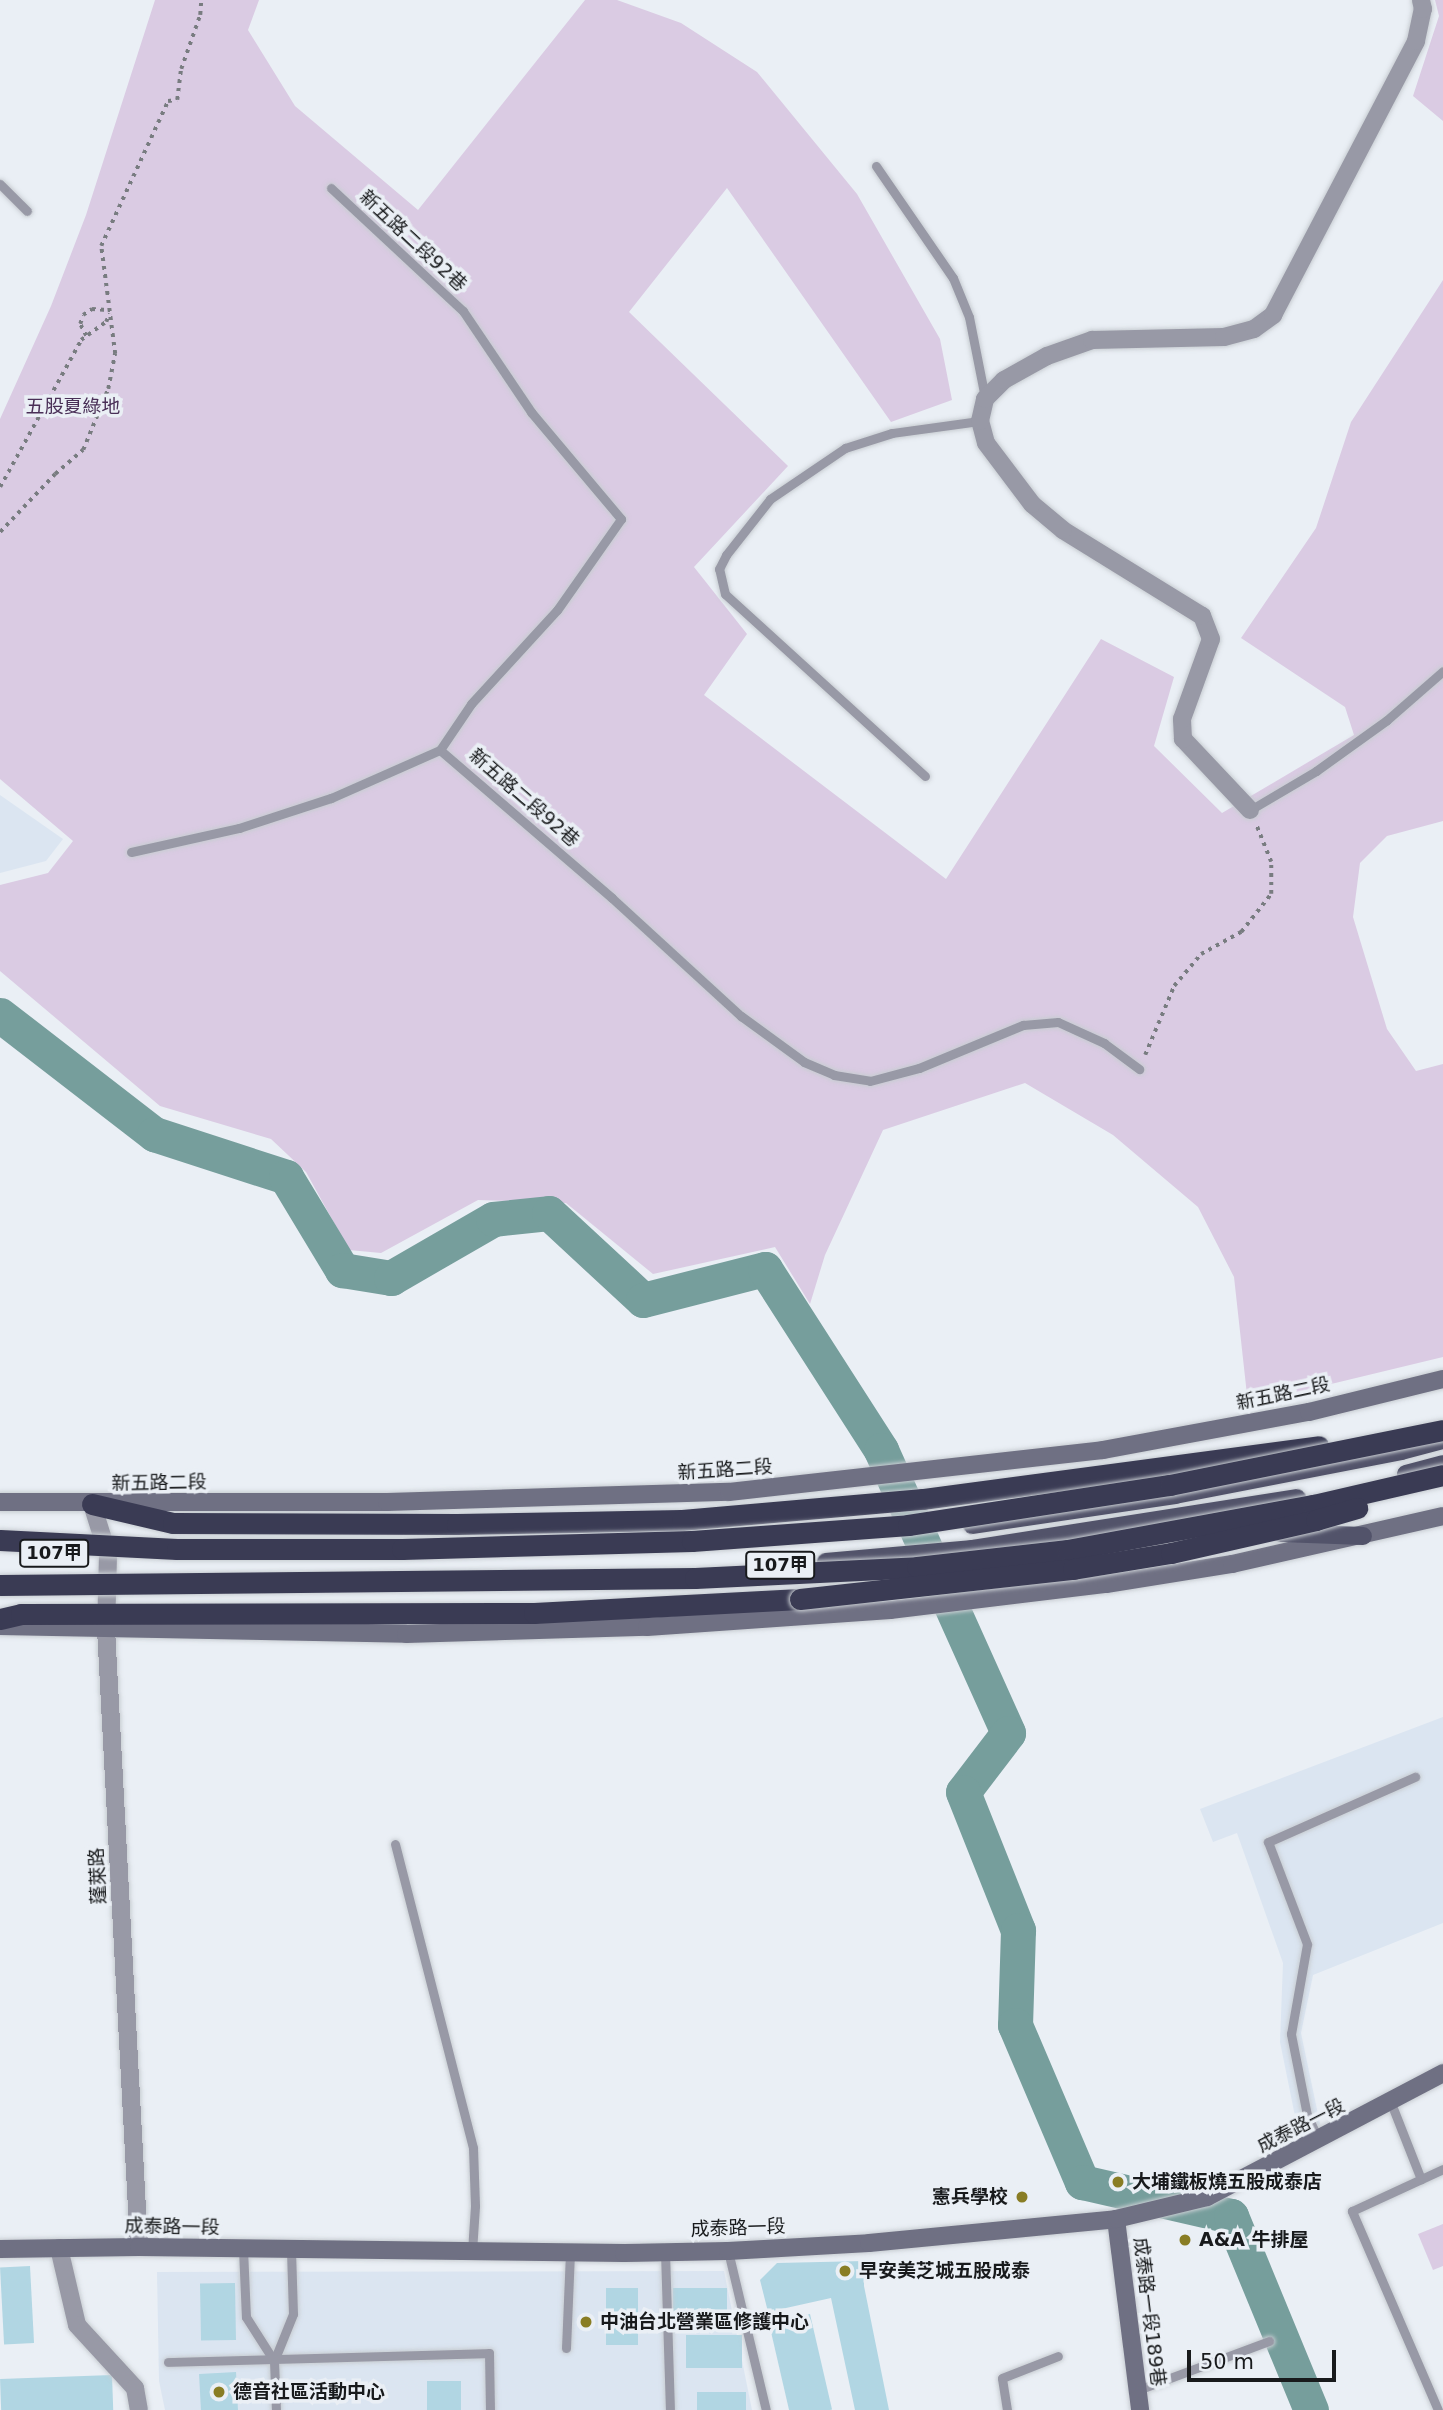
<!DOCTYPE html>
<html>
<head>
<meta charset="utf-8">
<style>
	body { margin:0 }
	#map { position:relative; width:1443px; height:2410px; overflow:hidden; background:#eaeff5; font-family:"DejaVu Sans","Noto Sans TC",sans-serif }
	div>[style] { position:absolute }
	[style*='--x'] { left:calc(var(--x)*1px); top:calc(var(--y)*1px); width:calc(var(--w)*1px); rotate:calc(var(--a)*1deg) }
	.built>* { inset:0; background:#dbe5f1 }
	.green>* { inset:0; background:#dacbe3 }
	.river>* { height:35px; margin:-17.5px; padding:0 17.5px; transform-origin:17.5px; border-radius:17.5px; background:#769e9c }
	.building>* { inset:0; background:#b1d6e3; transform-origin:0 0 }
	.path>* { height:3.5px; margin-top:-1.75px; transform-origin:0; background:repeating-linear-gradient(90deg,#787c80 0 3.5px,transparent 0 8.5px) }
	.roads { filter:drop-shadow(0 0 2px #c8cdd2) drop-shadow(0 0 2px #c8cdd2) }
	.lane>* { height:9px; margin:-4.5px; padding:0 4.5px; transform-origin:4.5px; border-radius:4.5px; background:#9899a6 }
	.street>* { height:18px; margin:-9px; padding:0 9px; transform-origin:9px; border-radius:9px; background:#9899a6 }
	.secondary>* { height:18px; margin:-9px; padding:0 9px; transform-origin:9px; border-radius:9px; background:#6f7083 }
	.primary>* { height:18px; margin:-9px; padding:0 9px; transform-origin:9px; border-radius:9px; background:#52536a }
	.highway>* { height:21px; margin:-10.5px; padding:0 10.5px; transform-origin:10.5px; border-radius:10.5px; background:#3a3b54 }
	.bridges { filter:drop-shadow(0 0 2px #c8cdd2) drop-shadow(0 0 2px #c8cdd2) }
	.highway-bridge>* { height:21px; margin:-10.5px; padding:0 10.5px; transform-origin:10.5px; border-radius:10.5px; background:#3a3b54 }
	.dots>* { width:19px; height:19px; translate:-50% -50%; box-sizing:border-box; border:4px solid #eaeff5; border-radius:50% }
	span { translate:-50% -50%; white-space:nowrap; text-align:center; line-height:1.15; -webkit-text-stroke:7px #eaeff5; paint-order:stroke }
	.shield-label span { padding:2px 5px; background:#eaeff5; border:2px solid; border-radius:5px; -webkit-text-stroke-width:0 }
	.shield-label { font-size:18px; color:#181a1c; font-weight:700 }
	.street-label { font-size:19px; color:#181a1c }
	.park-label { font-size:19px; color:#492f57 }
	.poi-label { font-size:19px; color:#181a1c; font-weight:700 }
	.left { translate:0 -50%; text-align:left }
	.right { translate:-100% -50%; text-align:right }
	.scale { position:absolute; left:1187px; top:2350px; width:149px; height:32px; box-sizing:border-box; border:4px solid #181a1c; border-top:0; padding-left:9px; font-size:21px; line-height:24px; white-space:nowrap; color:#181a1c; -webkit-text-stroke:5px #eaeff5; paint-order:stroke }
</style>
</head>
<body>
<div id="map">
	<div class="built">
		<div style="clip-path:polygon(0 795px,63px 839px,46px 861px,0 873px)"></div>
		<div style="clip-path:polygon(1443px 1717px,1443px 1923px,1313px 1975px,1301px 2033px,1320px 2124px,1299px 2136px,1280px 2042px,1283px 1963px,1237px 1833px,1213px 1842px,1200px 1809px)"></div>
		<div style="clip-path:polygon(724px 2271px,752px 2410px,165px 2410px,159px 2381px,157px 2272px)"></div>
	</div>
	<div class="green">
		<div style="clip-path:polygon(155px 0,259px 0,248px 30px,295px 106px,418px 210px,585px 0,617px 0,681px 23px,757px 72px,857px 194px,940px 339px,952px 400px,891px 422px,727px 188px,629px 312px,788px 466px,694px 567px,747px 634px,704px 695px,946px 879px,1101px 639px,1174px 677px,1154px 746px,1222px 813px,1354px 735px,1345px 707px,1241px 638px,1316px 528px,1351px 422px,1443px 280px,1443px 821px,1387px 836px,1360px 863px,1353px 917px,1387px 1029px,1416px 1071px,1443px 1064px,1443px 1357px,1248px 1404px,1234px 1277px,1198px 1207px,1113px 1135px,1025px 1083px,883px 1130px,825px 1255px,810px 1304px,775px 1247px,653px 1274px,566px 1203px,478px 1200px,381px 1253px,349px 1250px,306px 1172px,271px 1139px,160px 1106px,0 971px,0 885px,48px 873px,73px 841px,0 779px,0 419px,51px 306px,86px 215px)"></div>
		<div style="clip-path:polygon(1435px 0,1443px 0,1443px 121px,1413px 96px,1439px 16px)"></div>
		<div style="clip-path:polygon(1443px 2224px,1443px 2266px,1433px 2270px,1418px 2234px)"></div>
	</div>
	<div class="river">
		<div style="--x:0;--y:1015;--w:195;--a:37.7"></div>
		<div style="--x:154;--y:1134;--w:139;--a:18"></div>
		<div style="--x:286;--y:1177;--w:109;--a:58.9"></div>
		<div style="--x:342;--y:1270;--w:50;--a:9.3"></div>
		<div style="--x:391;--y:1278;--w:118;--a:-30"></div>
		<div style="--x:493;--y:1219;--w:56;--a:-6.1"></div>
		<div style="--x:549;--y:1213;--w:128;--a:42.8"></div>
		<div style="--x:643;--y:1300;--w:126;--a:-14.3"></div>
		<div style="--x:765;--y:1269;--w:215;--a:57.3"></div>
		<div style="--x:881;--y:1450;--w:310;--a:65.8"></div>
		<div style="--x:1008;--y:1733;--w:74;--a:127.3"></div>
		<div style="--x:963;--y:1792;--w:149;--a:68.3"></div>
		<div style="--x:1018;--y:1930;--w:95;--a:91.8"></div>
		<div style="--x:1015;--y:2025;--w:171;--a:66.9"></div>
		<div style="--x:1082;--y:2182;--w:153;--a:12.9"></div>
		<div style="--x:1231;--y:2216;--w:210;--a:67.6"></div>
	</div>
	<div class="building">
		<div style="clip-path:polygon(864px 2261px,864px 2286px,889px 2410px,855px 2410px,831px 2298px,768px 2312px,760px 2280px,777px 2263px)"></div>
		<div style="left:30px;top:2266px;width:77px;height:30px;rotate:87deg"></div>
		<div style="left:235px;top:2283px;width:57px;height:35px;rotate:89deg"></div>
		<div style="left:606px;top:2288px;width:32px;height:57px"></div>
		<div style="left:673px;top:2288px;width:54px;height:24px"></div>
		<div style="left:810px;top:2314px;width:98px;height:42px;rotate:77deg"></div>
		<div style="left:686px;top:2335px;width:56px;height:33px"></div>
		<div style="left:236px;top:2372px;width:38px;height:37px;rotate:87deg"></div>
		<div style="left:112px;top:2375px;width:35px;height:112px;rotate:88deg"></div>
		<div style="left:427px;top:2381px;width:34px;height:29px"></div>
		<div style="left:697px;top:2392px;width:49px;height:18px"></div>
	</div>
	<div class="path">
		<div style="--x:86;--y:336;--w:13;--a:-117"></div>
		<div style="--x:80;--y:324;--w:9;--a:-72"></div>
		<div style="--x:83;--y:315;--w:11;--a:-34"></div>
		<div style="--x:92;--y:309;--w:15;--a:4"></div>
		<div style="--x:0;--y:487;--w:168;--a:-61.1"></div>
		<div style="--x:81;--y:340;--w:31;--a:-36"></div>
		<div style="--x:106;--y:322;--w:9;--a:-69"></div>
		<div style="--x:0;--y:532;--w:80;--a:-46.5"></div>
		<div style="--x:55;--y:474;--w:37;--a:-41"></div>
		<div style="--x:83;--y:450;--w:66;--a:-67.7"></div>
		<div style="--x:108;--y:389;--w:36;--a:-79"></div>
		<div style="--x:115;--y:354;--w:109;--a:-97.4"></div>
		<div style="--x:101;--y:246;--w:160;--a:-65.2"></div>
		<div style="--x:168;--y:101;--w:9;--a:-6"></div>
		<div style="--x:177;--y:100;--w:31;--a:-83"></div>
		<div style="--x:181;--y:69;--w:57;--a:-70.6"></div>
		<div style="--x:200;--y:15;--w:15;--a:-86"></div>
		<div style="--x:1145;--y:1055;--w:75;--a:-67.2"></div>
		<div style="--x:1174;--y:986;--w:42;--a:-49.8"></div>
		<div style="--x:1201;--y:954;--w:46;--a:-28.8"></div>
		<div style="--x:1241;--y:932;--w:48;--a:-51.7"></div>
		<div style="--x:1271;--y:894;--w:32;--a:-90"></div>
		<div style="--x:1271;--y:862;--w:40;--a:-112"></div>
	</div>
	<div class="roads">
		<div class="lane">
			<div style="--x:876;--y:166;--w:136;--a:55.5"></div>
			<div style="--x:953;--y:278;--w:42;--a:67.7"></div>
			<div style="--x:969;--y:317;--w:83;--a:78.8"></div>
			<div style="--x:0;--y:184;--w:38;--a:45"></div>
			<div style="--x:331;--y:188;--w:180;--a:43"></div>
			<div style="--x:463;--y:311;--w:122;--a:56"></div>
			<div style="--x:531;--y:412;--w:140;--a:49.9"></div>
			<div style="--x:621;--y:519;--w:111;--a:125.1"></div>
			<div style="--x:557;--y:610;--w:127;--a:132.5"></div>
			<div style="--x:471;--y:704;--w:55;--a:124"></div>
			<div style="--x:440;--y:750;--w:227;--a:40.7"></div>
			<div style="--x:612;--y:898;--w:175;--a:42.5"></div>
			<div style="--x:741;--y:1016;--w:78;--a:36.1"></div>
			<div style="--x:804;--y:1062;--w:33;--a:23"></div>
			<div style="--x:834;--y:1075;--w:36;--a:9"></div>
			<div style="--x:870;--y:1081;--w:51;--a:-14.9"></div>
			<div style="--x:919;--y:1068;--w:113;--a:-22.5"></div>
			<div style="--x:1023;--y:1025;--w:35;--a:-5"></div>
			<div style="--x:1058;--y:1022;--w:51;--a:24.5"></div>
			<div style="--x:1104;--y:1043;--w:44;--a:36.6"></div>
			<div style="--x:925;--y:776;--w:270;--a:-137.7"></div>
			<div style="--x:725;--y:594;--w:26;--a:-103"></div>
			<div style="--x:719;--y:569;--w:16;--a:-63"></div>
			<div style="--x:726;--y:555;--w:71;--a:-51.8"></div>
			<div style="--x:770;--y:499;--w:91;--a:-34.2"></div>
			<div style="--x:845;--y:448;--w:49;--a:-17.7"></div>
			<div style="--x:892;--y:433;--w:89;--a:-7.8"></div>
			<div style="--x:1250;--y:810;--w:77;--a:-30.6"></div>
			<div style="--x:1316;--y:771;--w:87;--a:-35.7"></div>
			<div style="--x:1387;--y:720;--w:74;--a:-41.2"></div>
			<div style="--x:131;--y:852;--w:111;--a:-12.5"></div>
			<div style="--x:239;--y:828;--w:97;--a:-18.1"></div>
			<div style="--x:331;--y:798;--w:119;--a:-23.8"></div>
			<div style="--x:395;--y:1844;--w:314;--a:75.6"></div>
			<div style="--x:473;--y:2148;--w:58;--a:88"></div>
			<div style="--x:475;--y:2206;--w:45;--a:93.8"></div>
			<div style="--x:1391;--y:2103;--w:82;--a:68.5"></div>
			<div style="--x:1319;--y:2140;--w:28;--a:-116"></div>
			<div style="--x:1307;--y:2115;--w:83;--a:-101.2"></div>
			<div style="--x:1291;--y:2034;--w:91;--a:-79.9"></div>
			<div style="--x:1307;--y:1944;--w:109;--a:-110.9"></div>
			<div style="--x:1268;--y:1842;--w:161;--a:-23.9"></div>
			<div style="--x:243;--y:2249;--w:68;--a:87.5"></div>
			<div style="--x:246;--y:2317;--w:52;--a:57.5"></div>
			<div style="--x:274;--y:2361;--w:51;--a:-68"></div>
			<div style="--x:293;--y:2314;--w:65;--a:-91.8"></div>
			<div style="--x:728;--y:2251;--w:163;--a:76.6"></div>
			<div style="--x:665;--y:2252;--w:157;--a:88.2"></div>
			<div style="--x:566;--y:2348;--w:95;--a:-87.6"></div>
			<div style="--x:274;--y:2361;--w:49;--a:87.7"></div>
			<div style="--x:168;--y:2362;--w:321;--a:-1.6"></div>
			<div style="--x:489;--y:2353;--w:57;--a:89"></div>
			<div style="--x:1138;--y:2390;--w:140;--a:-20.5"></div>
			<div style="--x:1007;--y:2410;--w:32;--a:-99"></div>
			<div style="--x:1002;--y:2378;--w:60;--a:-21.4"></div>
			<div style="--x:1438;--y:2410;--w:217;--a:-113.4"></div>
			<div style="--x:1352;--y:2211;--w:100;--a:-24.8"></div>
		</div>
		<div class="street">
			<div style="--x:1250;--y:810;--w:98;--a:-133.3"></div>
			<div style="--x:1183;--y:739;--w:20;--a:-93"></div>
			<div style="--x:1182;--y:719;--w:85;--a:-70.1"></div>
			<div style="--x:1211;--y:639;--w:25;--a:-111"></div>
			<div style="--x:1202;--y:616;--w:163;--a:-148.3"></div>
			<div style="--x:1063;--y:530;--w:40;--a:-140"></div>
			<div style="--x:1032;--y:504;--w:76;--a:-127"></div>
			<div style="--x:986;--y:443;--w:23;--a:-105"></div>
			<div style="--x:980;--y:421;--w:23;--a:-77"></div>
			<div style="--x:985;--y:399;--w:27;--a:-45"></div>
			<div style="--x:1004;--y:380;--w:49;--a:-29.2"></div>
			<div style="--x:1047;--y:356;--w:48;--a:-19.6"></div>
			<div style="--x:1092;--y:340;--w:132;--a:-1.3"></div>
			<div style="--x:1224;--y:337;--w:31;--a:-15"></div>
			<div style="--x:1254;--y:329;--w:24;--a:-36"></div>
			<div style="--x:1273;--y:315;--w:309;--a:-62.4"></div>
			<div style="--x:1416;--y:41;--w:33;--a:-78"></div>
			<div style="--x:1423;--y:9;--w:9;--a:-103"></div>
			<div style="--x:92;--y:1504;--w:53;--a:72.6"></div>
			<div style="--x:108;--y:1555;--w:74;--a:91.5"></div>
			<div style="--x:106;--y:1629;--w:619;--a:86.94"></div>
			<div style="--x:59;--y:2248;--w:79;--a:76.8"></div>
			<div style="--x:77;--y:2325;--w:86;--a:47.4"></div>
			<div style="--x:135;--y:2388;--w:22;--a:80"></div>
		</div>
		<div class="secondary">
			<div style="--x:0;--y:1502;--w:387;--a:0"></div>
			<div style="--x:387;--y:1502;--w:342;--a:-1.7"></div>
			<div style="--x:729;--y:1492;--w:376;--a:-6.4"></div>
			<div style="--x:1103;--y:1450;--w:209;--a:-10.5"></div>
			<div style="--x:1309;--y:1412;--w:138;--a:-13.8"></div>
			<div style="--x:0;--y:1626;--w:406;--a:1.1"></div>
			<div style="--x:406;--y:1634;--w:241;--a:-1.7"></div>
			<div style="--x:647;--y:1627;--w:244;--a:-4"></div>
			<div style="--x:890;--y:1610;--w:218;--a:-6.9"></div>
			<div style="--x:1106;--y:1584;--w:128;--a:-9"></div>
			<div style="--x:1232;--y:1564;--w:216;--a:-12.8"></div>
			<div style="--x:1116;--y:2219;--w:193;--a:82.8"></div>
			<div style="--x:0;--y:2249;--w:139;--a:-0.8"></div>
			<div style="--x:139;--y:2247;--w:485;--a:0.7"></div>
			<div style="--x:624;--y:2253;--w:104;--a:-1.1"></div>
			<div style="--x:728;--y:2251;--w:141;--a:-3.2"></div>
			<div style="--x:869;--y:2243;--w:248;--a:-5.5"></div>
			<div style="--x:1116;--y:2219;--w:94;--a:-13.6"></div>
			<div style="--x:1207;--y:2197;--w:267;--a:-27.7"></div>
		</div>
		<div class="primary">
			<div style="--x:1406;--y:1474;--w:38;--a:-15"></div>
			<div style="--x:972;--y:1525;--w:205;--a:-8.4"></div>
			<div style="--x:1175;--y:1495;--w:230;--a:-11"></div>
			<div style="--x:1401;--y:1451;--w:43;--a:-14.7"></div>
			<div style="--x:1281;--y:1533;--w:82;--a:2.1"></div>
			<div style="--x:826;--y:1562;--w:147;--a:-5.1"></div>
			<div style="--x:972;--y:1549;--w:329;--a:-8.9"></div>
		</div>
		<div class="highway">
			<div style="--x:92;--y:1504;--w:83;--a:13.2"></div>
			<div style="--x:173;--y:1523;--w:284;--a:0.2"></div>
			<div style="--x:457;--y:1524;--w:225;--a:-1"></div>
			<div style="--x:682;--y:1520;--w:242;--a:-5"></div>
			<div style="--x:923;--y:1499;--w:399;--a:-7.6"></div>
			<div style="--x:0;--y:1619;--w:22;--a:-13"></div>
			<div style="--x:21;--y:1614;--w:513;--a:-0.11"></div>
			<div style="--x:534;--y:1613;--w:266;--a:-3"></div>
		</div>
	</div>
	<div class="bridges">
		<div class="highway-bridge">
			<div style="--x:0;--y:1540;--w:177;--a:2.9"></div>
			<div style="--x:177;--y:1549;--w:225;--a:0"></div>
			<div style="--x:402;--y:1549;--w:290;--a:-1.6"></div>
			<div style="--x:692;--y:1541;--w:217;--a:-4.2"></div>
			<div style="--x:908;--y:1525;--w:265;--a:-8.7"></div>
			<div style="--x:1170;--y:1485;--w:278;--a:-11.4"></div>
			<div style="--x:0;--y:1585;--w:695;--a:-0.58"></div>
			<div style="--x:695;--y:1578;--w:222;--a:-2.8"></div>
			<div style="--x:917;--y:1567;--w:152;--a:-6.4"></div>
			<div style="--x:1068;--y:1550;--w:249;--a:-10.4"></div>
			<div style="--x:1313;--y:1505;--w:133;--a:-13"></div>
			<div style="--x:800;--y:1599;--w:275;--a:-6.3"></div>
			<div style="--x:1073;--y:1569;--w:99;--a:-9.3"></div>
			<div style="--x:1171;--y:1553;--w:149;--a:-12.8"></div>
			<div style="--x:1316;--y:1520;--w:43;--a:-16.3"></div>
		</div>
	</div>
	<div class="dots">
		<div style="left:1118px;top:2182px;background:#897d24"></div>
		<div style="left:1022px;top:2197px;background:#897d24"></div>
		<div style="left:1185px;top:2240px;background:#897d24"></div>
		<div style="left:845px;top:2271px;background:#897d24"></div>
		<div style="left:586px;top:2322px;background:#897d24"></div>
		<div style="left:219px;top:2392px;background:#897d24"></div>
	</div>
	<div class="shield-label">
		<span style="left:54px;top:1553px">107甲</span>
		<span style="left:780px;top:1565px">107甲</span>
	</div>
	<div class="street-label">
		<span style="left:413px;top:241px;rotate:43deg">新五路二段92巷</span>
		<span style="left:524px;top:798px;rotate:41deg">新五路二段92巷</span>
		<span style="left:1283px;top:1394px;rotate:-12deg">新五路二段</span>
		<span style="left:725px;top:1470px;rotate:-4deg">新五路二段</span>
		<span style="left:159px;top:1483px;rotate:-1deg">新五路二段</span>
		<span style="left:98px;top:1876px;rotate:-93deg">蓬萊路</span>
		<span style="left:1301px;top:2126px;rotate:-27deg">成泰路一段</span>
		<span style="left:172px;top:2227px;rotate:1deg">成泰路一段</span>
		<span style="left:738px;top:2228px;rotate:-2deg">成泰路一段</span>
		<span style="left:1149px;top:2312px;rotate:83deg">成泰路一段189巷</span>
	</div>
	<div class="park-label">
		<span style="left:73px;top:407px">五股夏綠地</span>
	</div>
	<div class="poi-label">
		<span class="left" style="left:1132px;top:2182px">大埔鐵板燒五股成泰店</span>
		<span class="right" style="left:1008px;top:2197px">憲兵學校</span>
		<span class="left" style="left:1199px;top:2240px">A&amp;A 牛排屋</span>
		<span class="left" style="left:859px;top:2271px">早安美芝城五股成泰</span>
		<span class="left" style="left:600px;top:2322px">中油台北營業區修護中心</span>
		<span class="left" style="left:233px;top:2392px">德音社區活動中心</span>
	</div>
	<div class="scale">50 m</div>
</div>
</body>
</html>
